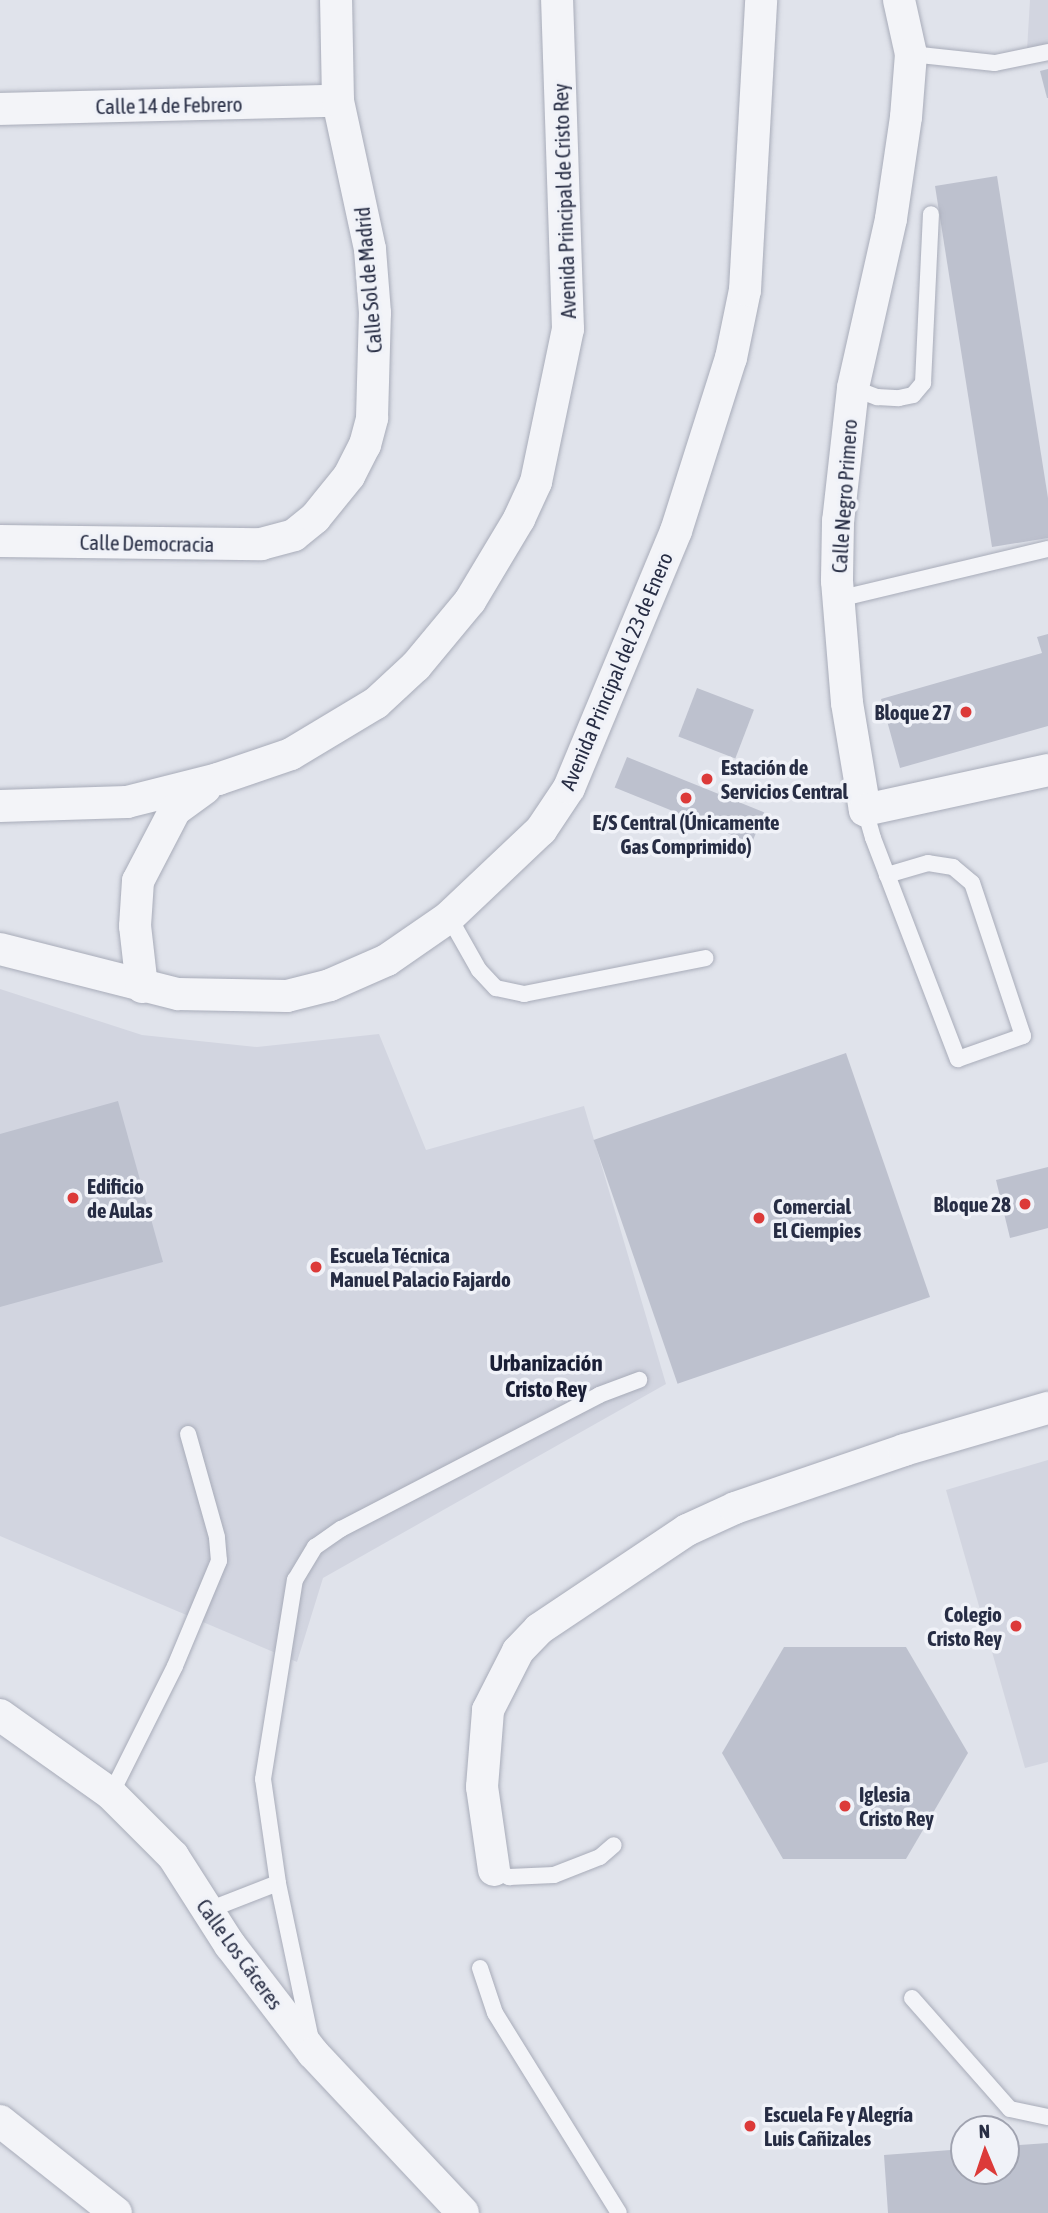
<!DOCTYPE html>
<html>
<head>
<meta charset="utf-8">
<style>
	body { margin:0 }
	#map { position:relative; width:1048px; height:2213px; overflow:hidden; background:#e0e3eb; font-family:"Asap Condensed",sans-serif }
	div>[style] { position:absolute }
	[style*='--x'] { left:calc(var(--x)*1px); top:calc(var(--y)*1px); width:calc(var(--w)*1px); rotate:calc(var(--a)*1deg) }
	.built>* { inset:0; background:#d2d5e0 }
	.building>* { inset:0; background:#bdc1ce; transform-origin:0 0 }
	.roads { filter:drop-shadow(0 0 2px #a8acb9) drop-shadow(0 0 2px #a8acb9) }
	.lane>* { height:16px; margin:-8px; padding:0 8px; transform-origin:8px; border-radius:8px; background:#f3f4f8 }
	.street>* { height:32px; margin:-16px; padding:0 16px; transform-origin:16px; border-radius:16px; background:#f3f4f8 }
	.dots>* { width:19px; height:19px; translate:-50% -50%; box-sizing:border-box; border:4px solid #f0f2f8; border-radius:50% }
	span { translate:-50% -50%; white-space:nowrap; text-align:center; line-height:1.15; -webkit-text-stroke:7px #f0f2f8; paint-order:stroke }
	.street-label { font-size:21px; color:#272d44 }
	.poi-label { font-size:21px; color:#272d44; font-weight:700 }
	.right { translate:-100% -50%; text-align:right }
	.left { translate:0 -50%; text-align:left }
	.neighbourhood-label { font-size:23px; color:#191e35; font-weight:700 }
	.north { position:absolute; left:950px; top:2115px; width:70px; height:70px; box-sizing:border-box; background:#f0f2f8; border:2px solid #a0a3b0; border-radius:50%; rotate:358deg; font-size:19px; font-weight:700; line-height:28px; text-align:center; color:#272d44 }
	.north::after { content:''; display:block; margin:auto; width:24px; height:32px; background:#dc3a39; clip-path:polygon(50% 0,100% 100%,50% 72%,0 100%) }
</style>
</head>
<body>
<div id="map">
	<div class="built">
		<div style="clip-path:polygon(1030px 0,1048px 0,1048px 44px,1027px 50px)"></div>
		<div style="clip-path:polygon(0 989px,142px 1035px,257px 1047px,379px 1034px,426px 1150px,584px 1106px,666px 1384px,323px 1578px,297px 1662px,0 1536px)"></div>
		<div style="clip-path:polygon(1048px 1460px,1048px 1762px,1025px 1768px,946px 1490px)"></div>
	</div>
	<div class="building">
		<div style="clip-path:polygon(1048px 69px,1048px 98px,1047px 98px,1040px 71px)"></div>
		<div style="clip-path:polygon(997px 176px,1048px 498px,1048px 538px,992px 547px,935px 186px)"></div>
		<div style="clip-path:polygon(1048px 634px,1048px 726px,900px 768px,881px 699px,1042px 653px,1037px 637px)"></div>
		<div style="left:697px;top:688px;width:61px;height:52px;rotate:21deg"></div>
		<div style="left:627px;top:757px;width:148px;height:33px;rotate:22deg"></div>
		<div style="left:846px;top:1053px;width:258px;height:267px;rotate:71deg"></div>
		<div style="clip-path:polygon(118px 1101px,163px 1262px,0 1307px,0 1134px)"></div>
		<div style="clip-path:polygon(1048px 1167px,1048px 1228px,1010px 1238px,996px 1180px)"></div>
		<div style="clip-path:polygon(784px 1647px,906px 1647px,968px 1753px,906px 1859px,783px 1859px,722px 1753px)"></div>
		<div style="clip-path:polygon(1048px 2143px,1048px 2213px,888px 2213px,884px 2155px,964px 2149px,964px 2171px,1006px 2171px,1006px 2146px)"></div>
	</div>
	<div class="roads">
		<div class="lane">
			<div style="--x:911;--y:54;--w:84;--a:6.1"></div>
			<div style="--x:995;--y:63;--w:54;--a:-11.7"></div>
			<div style="--x:853;--y:388;--w:26;--a:21"></div>
			<div style="--x:877;--y:397;--w:22;--a:3"></div>
			<div style="--x:899;--y:398;--w:14;--a:-12"></div>
			<div style="--x:913;--y:395;--w:16;--a:-50"></div>
			<div style="--x:923;--y:383;--w:169;--a:-87.3"></div>
			<div style="--x:838;--y:599;--w:216;--a:-13.4"></div>
			<div style="--x:865;--y:810;--w:29;--a:74"></div>
			<div style="--x:873;--y:838;--w:237;--a:69"></div>
			<div style="--x:958;--y:1059;--w:69;--a:-19.5"></div>
			<div style="--x:1023;--y:1036;--w:161;--a:-108.4"></div>
			<div style="--x:972;--y:883;--w:25;--a:-140"></div>
			<div style="--x:953;--y:867;--w:25;--a:-171"></div>
			<div style="--x:928;--y:863;--w:43;--a:163.7"></div>
			<div style="--x:449;--y:917;--w:61;--a:60.5"></div>
			<div style="--x:479;--y:970;--w:25;--a:47"></div>
			<div style="--x:496;--y:988;--w:29;--a:12"></div>
			<div style="--x:524;--y:994;--w:185;--a:-11.2"></div>
			<div style="--x:111;--y:1794;--w:143;--a:-63.4"></div>
			<div style="--x:175;--y:1666;--w:114;--a:-67.3"></div>
			<div style="--x:219;--y:1561;--w:24;--a:-95"></div>
			<div style="--x:217;--y:1537;--w:107;--a:-105.7"></div>
			<div style="--x:494;--y:1870;--w:17;--a:25"></div>
			<div style="--x:509;--y:1877;--w:45;--a:-2.5"></div>
			<div style="--x:554;--y:1875;--w:49;--a:-21.4"></div>
			<div style="--x:600;--y:1857;--w:18;--a:-41"></div>
			<div style="--x:206;--y:1911;--w:77;--a:-21.3"></div>
			<div style="--x:480;--y:1968;--w:47;--a:71.6"></div>
			<div style="--x:495;--y:2013;--w:235;--a:58.2"></div>
			<div style="--x:912;--y:1998;--w:148;--a:48.6"></div>
			<div style="--x:1010;--y:2109;--w:39;--a:12"></div>
			<div style="--x:311;--y:2040;--w:160;--a:-101.9"></div>
			<div style="--x:278;--y:1883;--w:105;--a:-98.2"></div>
			<div style="--x:263;--y:1779;--w:202;--a:-80.9"></div>
			<div style="--x:295;--y:1580;--w:39;--a:-59"></div>
			<div style="--x:315;--y:1547;--w:32;--a:-35"></div>
			<div style="--x:341;--y:1529;--w:291;--a:-27.4"></div>
			<div style="--x:599;--y:1395;--w:43;--a:-20.6"></div>
		</div>
		<div class="street">
			<div style="--x:899;--y:0;--w:55;--a:77.5"></div>
			<div style="--x:911;--y:54;--w:63;--a:94.5"></div>
			<div style="--x:906;--y:117;--w:103;--a:98.4"></div>
			<div style="--x:891;--y:219;--w:173;--a:102.7"></div>
			<div style="--x:853;--y:388;--w:134;--a:96.4"></div>
			<div style="--x:838;--y:521;--w:60;--a:91"></div>
			<div style="--x:837;--y:581;--w:122;--a:85.3"></div>
			<div style="--x:847;--y:703;--w:109;--a:80.5"></div>
			<div style="--x:865;--y:810;--w:187;--a:-12.3"></div>
			<div style="--x:0;--y:109;--w:338;--a:-1.4"></div>
			<div style="--x:0;--y:541;--w:261;--a:0.7"></div>
			<div style="--x:261;--y:544;--w:34;--a:-15"></div>
			<div style="--x:294;--y:535;--w:27;--a:-39"></div>
			<div style="--x:315;--y:518;--w:54;--a:-51"></div>
			<div style="--x:349;--y:476;--w:35;--a:-63"></div>
			<div style="--x:365;--y:445;--w:28;--a:-75"></div>
			<div style="--x:372;--y:418;--w:105;--a:-88.4"></div>
			<div style="--x:375;--y:313;--w:64;--a:-94.5"></div>
			<div style="--x:370;--y:249;--w:151;--a:-102.2"></div>
			<div style="--x:338;--y:101;--w:101;--a:-91.1"></div>
			<div style="--x:0;--y:806;--w:127;--a:-1.8"></div>
			<div style="--x:127;--y:802;--w:94;--a:-14.2"></div>
			<div style="--x:218;--y:779;--w:77;--a:-18.9"></div>
			<div style="--x:291;--y:754;--w:99;--a:-31"></div>
			<div style="--x:376;--y:703;--w:54;--a:-42.8"></div>
			<div style="--x:416;--y:666;--w:85;--a:-50.3"></div>
			<div style="--x:470;--y:601;--w:96;--a:-59.1"></div>
			<div style="--x:519;--y:519;--w:41;--a:-65.3"></div>
			<div style="--x:536;--y:482;--w:156;--a:-78.2"></div>
			<div style="--x:568;--y:329;--w:329;--a:-91.9"></div>
			<div style="--x:0;--y:949;--w:184;--a:14.2"></div>
			<div style="--x:178;--y:994;--w:109;--a:1.1"></div>
			<div style="--x:287;--y:996;--w:44;--a:-14.3"></div>
			<div style="--x:330;--y:985;--w:62;--a:-23.7"></div>
			<div style="--x:387;--y:960;--w:75;--a:-34.7"></div>
			<div style="--x:449;--y:917;--w:127;--a:-43.4"></div>
			<div style="--x:541;--y:830;--w:50;--a:-56.3"></div>
			<div style="--x:569;--y:788;--w:278;--a:-67.4"></div>
			<div style="--x:676;--y:531;--w:182;--a:-72.4"></div>
			<div style="--x:731;--y:358;--w:69;--a:-78.4"></div>
			<div style="--x:745;--y:290;--w:290;--a:-86.8"></div>
			<div style="--x:142;--y:987;--w:61;--a:-96.5"></div>
			<div style="--x:135;--y:926;--w:45;--a:-86.2"></div>
			<div style="--x:138;--y:881;--w:80;--a:-62.5"></div>
			<div style="--x:175;--y:810;--w:37;--a:-36"></div>
			<div style="--x:0;--y:1715;--w:136;--a:35.4"></div>
			<div style="--x:111;--y:1794;--w:88;--a:45"></div>
			<div style="--x:173;--y:1856;--w:106;--a:57.4"></div>
			<div style="--x:230;--y:1945;--w:136;--a:52.5"></div>
			<div style="--x:313;--y:2053;--w:219;--a:46.8"></div>
			<div style="--x:494;--y:1870;--w:84;--a:-98.2"></div>
			<div style="--x:482;--y:1787;--w:77;--a:-85.5"></div>
			<div style="--x:488;--y:1710;--w:66;--a:-63"></div>
			<div style="--x:518;--y:1651;--w:30;--a:-46"></div>
			<div style="--x:539;--y:1629;--w:178;--a:-33.8"></div>
			<div style="--x:687;--y:1530;--w:53;--a:-24.6"></div>
			<div style="--x:735;--y:1508;--w:179;--a:-18.9"></div>
			<div style="--x:904;--y:1450;--w:150;--a:-16.3"></div>
			<div style="--x:0;--y:2121;--w:148;--a:38.4"></div>
		</div>
	</div>
	<div class="dots">
		<div style="left:966px;top:712px;background:#dc3a39"></div>
		<div style="left:707px;top:779px;background:#dc3a39"></div>
		<div style="left:686px;top:798px;background:#dc3a39"></div>
		<div style="left:73px;top:1198px;background:#dc3a39"></div>
		<div style="left:1025px;top:1204px;background:#dc3a39"></div>
		<div style="left:759px;top:1218px;background:#dc3a39"></div>
		<div style="left:316px;top:1267px;background:#dc3a39"></div>
		<div style="left:1016px;top:1626px;background:#dc3a39"></div>
		<div style="left:845px;top:1806px;background:#dc3a39"></div>
		<div style="left:750px;top:2126px;background:#dc3a39"></div>
	</div>
	<div class="street-label">
		<span style="left:169px;top:105px;rotate:-1deg">Calle 14 de Febrero</span>
		<span style="left:564px;top:201px;rotate:-92deg">Avenida Principal de Cristo Rey</span>
		<span style="left:368px;top:280px;rotate:-95deg">Calle Sol de Madrid</span>
		<span style="left:844px;top:496px;rotate:-86deg">Calle Negro Primero</span>
		<span style="left:147px;top:543px;rotate:1deg">Calle Democracia</span>
		<span style="left:616px;top:671px;rotate:-67deg">Avenida Principal del 23 de Enero</span>
		<span style="left:240px;top:1954px;rotate:54deg">Calle Los Cáceres</span>
	</div>
	<div class="poi-label">
		<span class="right" style="left:952px;top:712px">Bloque 27</span>
		<span class="left" style="left:721px;top:779px">Estación de<br>Servicios Central</span>
		<span style="left:686px;top:834px">E/S Central (Únicamente<br>Gas Comprimido)</span>
		<span class="left" style="left:87px;top:1198px">Edificio<br>de Aulas</span>
		<span class="right" style="left:1011px;top:1204px">Bloque 28</span>
		<span class="left" style="left:773px;top:1218px">Comercial<br>El Ciempies</span>
		<span class="left" style="left:330px;top:1267px">Escuela Técnica<br>Manuel Palacio Fajardo</span>
		<span class="right" style="left:1002px;top:1626px">Colegio<br>Cristo Rey</span>
		<span class="left" style="left:859px;top:1806px">Iglesia<br>Cristo Rey</span>
		<span class="left" style="left:764px;top:2126px">Escuela Fe y Alegría<br>Luis Cañizales</span>
	</div>
	<div class="neighbourhood-label">
		<span style="left:546px;top:1376px">Urbanización<br>Cristo Rey</span>
	</div>
	<div class="north">N</div>
</div>
</body>
</html>
